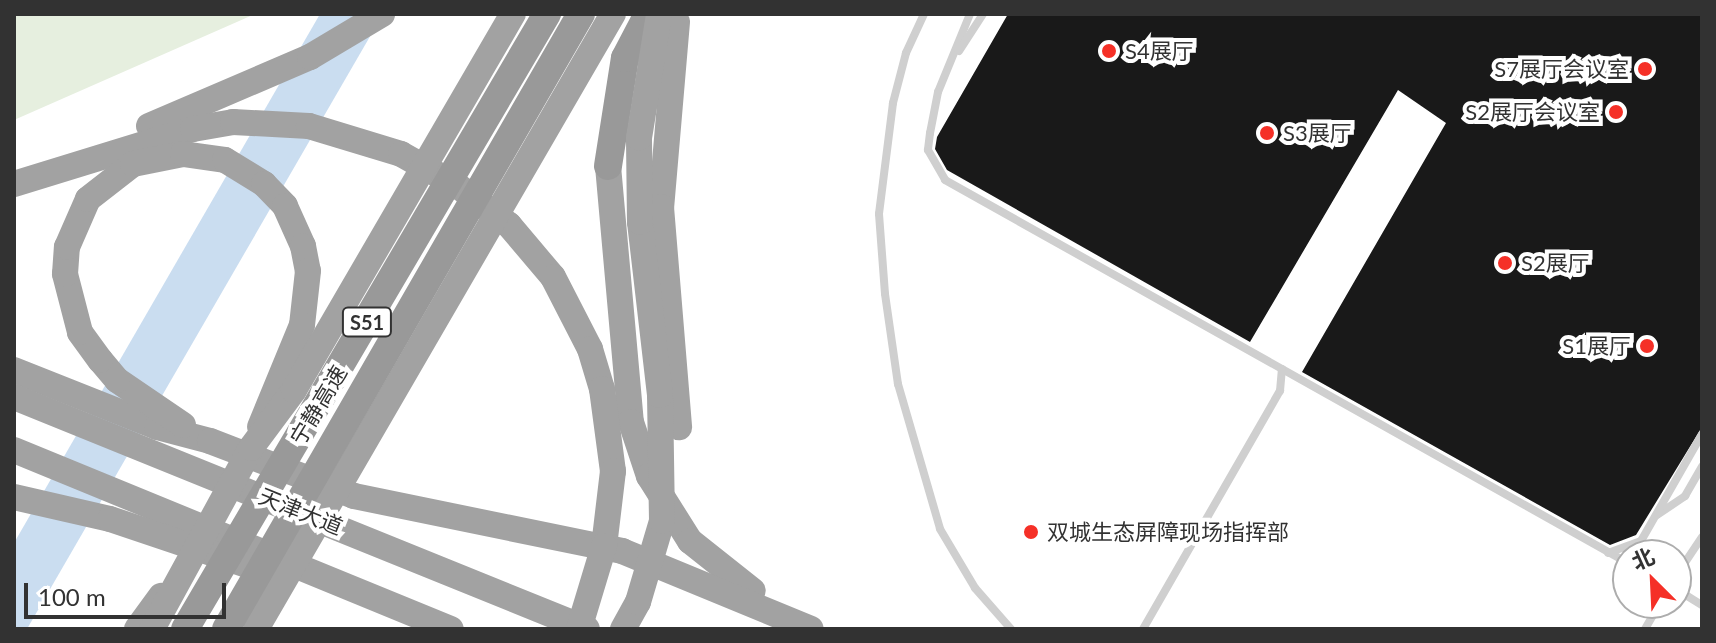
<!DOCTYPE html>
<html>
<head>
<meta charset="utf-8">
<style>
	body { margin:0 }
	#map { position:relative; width:1716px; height:643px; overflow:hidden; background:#fff; font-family:Lato,"Noto Sans SC",sans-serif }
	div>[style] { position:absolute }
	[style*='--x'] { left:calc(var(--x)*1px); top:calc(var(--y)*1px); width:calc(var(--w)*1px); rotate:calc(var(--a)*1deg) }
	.green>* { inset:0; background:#e6efdf }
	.water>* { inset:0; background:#caddf0 }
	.building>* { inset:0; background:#191919 }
	.service>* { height:8px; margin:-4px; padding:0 4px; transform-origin:4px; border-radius:4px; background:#cfcfcf }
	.trunk>* { height:26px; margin:-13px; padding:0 13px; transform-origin:13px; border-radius:13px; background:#a2a2a2 }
	.motorway>* { height:28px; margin:-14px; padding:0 14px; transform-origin:14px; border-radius:14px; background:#999 }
	.trunk-bridge>* { height:26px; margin:-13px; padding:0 13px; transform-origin:13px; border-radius:13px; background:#a2a2a2 }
	.motorway-bridge>* { height:28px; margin:-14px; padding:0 14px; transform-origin:14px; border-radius:14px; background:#999 }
	.dots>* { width:22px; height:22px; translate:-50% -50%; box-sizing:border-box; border:4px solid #fff; border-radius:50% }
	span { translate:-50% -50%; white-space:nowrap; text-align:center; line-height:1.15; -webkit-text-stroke:8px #fff; paint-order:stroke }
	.shield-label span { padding:2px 6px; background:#fff; border:2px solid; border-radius:6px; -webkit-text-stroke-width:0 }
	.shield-label { font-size:20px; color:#323232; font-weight:700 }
	.poi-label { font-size:22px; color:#323232 }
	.left { translate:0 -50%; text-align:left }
	.right { translate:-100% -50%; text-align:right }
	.street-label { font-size:22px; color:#323232 }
	.frame { position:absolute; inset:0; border:16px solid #323232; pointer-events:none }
	.north { position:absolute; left:1612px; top:539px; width:80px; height:80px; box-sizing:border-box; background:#fff; border:2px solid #adadad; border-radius:50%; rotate:336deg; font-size:22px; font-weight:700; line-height:32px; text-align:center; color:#323232 }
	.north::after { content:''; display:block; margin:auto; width:28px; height:36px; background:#f53027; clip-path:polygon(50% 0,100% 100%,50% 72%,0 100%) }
	.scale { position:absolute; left:24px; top:583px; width:202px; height:36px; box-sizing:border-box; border:4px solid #323232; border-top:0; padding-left:10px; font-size:24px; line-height:28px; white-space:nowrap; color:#323232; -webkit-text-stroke:6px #fff; paint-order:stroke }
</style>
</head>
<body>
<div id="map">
	<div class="green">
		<div style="clip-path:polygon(14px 14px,255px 14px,14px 120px)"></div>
	</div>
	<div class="water">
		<div style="clip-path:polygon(320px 14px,383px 14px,27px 629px,14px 629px,14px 543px)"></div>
	</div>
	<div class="building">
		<div style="clip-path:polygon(1008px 14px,1702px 14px,1702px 427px,1636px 535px,1610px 545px,1302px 372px,1446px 123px,1398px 90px,1250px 342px,947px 170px,935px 149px,937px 137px)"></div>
	</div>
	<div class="service">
		<div style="--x:924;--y:14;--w:43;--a:114.8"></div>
		<div style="--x:906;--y:53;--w:52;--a:104.6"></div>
		<div style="--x:893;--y:103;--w:112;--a:97.2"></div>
		<div style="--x:879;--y:214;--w:80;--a:85.7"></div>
		<div style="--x:885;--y:294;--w:91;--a:81.8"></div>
		<div style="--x:898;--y:384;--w:151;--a:73.8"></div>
		<div style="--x:940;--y:529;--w:69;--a:59.3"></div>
		<div style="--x:975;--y:588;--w:55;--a:48.7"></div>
		<div style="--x:970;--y:14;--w:84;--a:112.3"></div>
		<div style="--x:938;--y:92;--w:42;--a:101"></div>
		<div style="--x:930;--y:133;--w:17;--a:97"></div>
		<div style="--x:928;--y:150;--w:34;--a:60"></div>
		<div style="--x:945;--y:180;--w:783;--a:29.28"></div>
		<div style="--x:959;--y:51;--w:44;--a:-57"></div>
		<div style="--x:1657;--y:515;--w:34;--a:-34"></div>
		<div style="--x:1685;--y:496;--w:34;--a:-60"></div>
		<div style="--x:1608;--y:553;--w:35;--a:-20"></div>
		<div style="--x:1641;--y:541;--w:123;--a:-60.3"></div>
		<div style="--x:1676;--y:576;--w:47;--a:-56.3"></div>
		<div style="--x:1676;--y:589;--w:31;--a:32"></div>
		<div style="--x:1143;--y:629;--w:275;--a:-60.1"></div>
		<div style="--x:1280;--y:391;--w:22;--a:-85"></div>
		<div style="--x:1645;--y:629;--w:30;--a:-60"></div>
	</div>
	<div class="trunk">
		<div style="--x:149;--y:126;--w:175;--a:-23.2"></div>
		<div style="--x:310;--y:57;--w:84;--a:-30.8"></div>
		<div style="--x:608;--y:166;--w:257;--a:84.9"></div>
		<div style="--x:631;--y:422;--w:57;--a:71.6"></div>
		<div style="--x:649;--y:476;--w:77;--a:57.8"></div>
		<div style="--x:690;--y:541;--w:80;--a:38.4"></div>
		<div style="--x:14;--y:184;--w:187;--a:-17.1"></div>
		<div style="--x:193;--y:129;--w:41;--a:-9.9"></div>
		<div style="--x:233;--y:122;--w:76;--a:3"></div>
		<div style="--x:309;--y:126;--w:96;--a:16.9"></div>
		<div style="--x:401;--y:154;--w:65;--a:29.3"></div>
		<div style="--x:458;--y:186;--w:64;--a:37.4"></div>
		<div style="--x:509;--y:225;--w:68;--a:49.8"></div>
		<div style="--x:14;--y:370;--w:154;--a:21.7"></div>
		<div style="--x:157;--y:427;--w:55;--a:14.8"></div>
		<div style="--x:210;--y:441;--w:154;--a:20.9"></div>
		<div style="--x:354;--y:496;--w:274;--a:11.6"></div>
		<div style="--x:622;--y:551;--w:204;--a:22.4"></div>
		<div style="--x:14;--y:397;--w:618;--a:22.04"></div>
		<div style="--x:183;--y:425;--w:80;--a:-145.7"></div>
		<div style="--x:117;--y:380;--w:26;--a:-130"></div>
		<div style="--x:100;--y:360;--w:34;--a:-126"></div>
		<div style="--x:80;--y:332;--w:60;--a:-104.5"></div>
		<div style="--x:65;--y:274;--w:27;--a:-86"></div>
		<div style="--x:67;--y:247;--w:52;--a:-66.4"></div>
		<div style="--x:88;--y:199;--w:57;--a:-37.9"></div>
		<div style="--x:133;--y:164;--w:51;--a:-11.3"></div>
		<div style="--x:183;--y:154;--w:42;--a:8.1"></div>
		<div style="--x:225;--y:160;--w:46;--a:31.6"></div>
		<div style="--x:264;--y:184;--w:30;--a:46"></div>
		<div style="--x:285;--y:206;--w:44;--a:65.8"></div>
		<div style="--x:303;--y:246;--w:25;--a:79"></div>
		<div style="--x:308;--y:271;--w:54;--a:96.3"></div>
		<div style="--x:302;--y:325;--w:110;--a:112.4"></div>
		<div style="--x:14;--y:450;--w:472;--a:22.3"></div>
		<div style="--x:14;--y:497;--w:98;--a:12.9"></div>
		<div style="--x:110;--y:519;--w:178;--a:18.6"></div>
		<div style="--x:137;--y:629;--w:41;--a:-54"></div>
	</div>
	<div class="motorway">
		<div style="--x:608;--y:166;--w:109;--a:-81.1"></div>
		<div style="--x:625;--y:58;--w:50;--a:-62.4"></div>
	</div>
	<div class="trunk-bridge">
		<div style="--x:677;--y:22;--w:186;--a:94.9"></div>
		<div style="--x:661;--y:207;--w:221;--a:85.3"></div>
		<div style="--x:553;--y:277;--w:81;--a:62.8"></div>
		<div style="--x:590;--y:349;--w:42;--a:73.3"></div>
		<div style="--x:602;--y:389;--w:83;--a:82.4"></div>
		<div style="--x:613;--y:471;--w:76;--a:96.8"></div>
		<div style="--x:604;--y:546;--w:87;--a:106.8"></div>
		<div style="--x:152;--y:629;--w:206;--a:-61.3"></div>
		<div style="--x:251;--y:448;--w:72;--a:-53.4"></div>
		<div style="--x:294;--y:390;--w:435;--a:-59.8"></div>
		<div style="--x:256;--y:629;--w:711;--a:-59.87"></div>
		<div style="--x:623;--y:629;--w:31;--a:-61"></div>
		<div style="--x:638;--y:602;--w:84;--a:-73.5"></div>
		<div style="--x:662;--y:521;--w:126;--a:-90.9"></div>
		<div style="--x:660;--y:395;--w:174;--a:-96.6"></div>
		<div style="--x:640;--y:222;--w:84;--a:-90.7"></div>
		<div style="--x:639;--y:138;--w:126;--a:-80.8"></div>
	</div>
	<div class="motorway-bridge">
		<div style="--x:185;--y:629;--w:714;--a:-59.52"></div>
		<div style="--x:226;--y:629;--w:710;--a:-60"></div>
	</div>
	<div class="dots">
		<div style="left:1109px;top:51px;background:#f53027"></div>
		<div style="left:1645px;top:69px;background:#f53027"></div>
		<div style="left:1616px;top:112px;background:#f53027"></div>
		<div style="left:1267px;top:133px;background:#f53027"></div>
		<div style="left:1505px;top:263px;background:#f53027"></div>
		<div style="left:1647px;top:346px;background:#f53027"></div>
		<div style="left:1031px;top:532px;background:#f53027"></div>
	</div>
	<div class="shield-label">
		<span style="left:367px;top:322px">S51</span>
	</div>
	<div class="poi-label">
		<span class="left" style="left:1125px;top:51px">S4展厅</span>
		<span class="right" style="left:1629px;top:69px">S7展厅会议室</span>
		<span class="right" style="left:1600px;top:112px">S2展厅会议室</span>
		<span class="left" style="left:1283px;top:133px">S3展厅</span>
		<span class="left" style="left:1521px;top:263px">S2展厅</span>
		<span class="right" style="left:1631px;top:346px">S1展厅</span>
		<span class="left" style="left:1047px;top:532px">双城生态屏障现场指挥部</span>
	</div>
	<div class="street-label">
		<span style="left:318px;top:405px;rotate:-59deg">宁静高速</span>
		<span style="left:301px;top:511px;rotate:22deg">天津大道</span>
	</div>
	<div class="frame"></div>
	<div class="north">北</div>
	<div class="scale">100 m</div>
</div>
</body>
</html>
